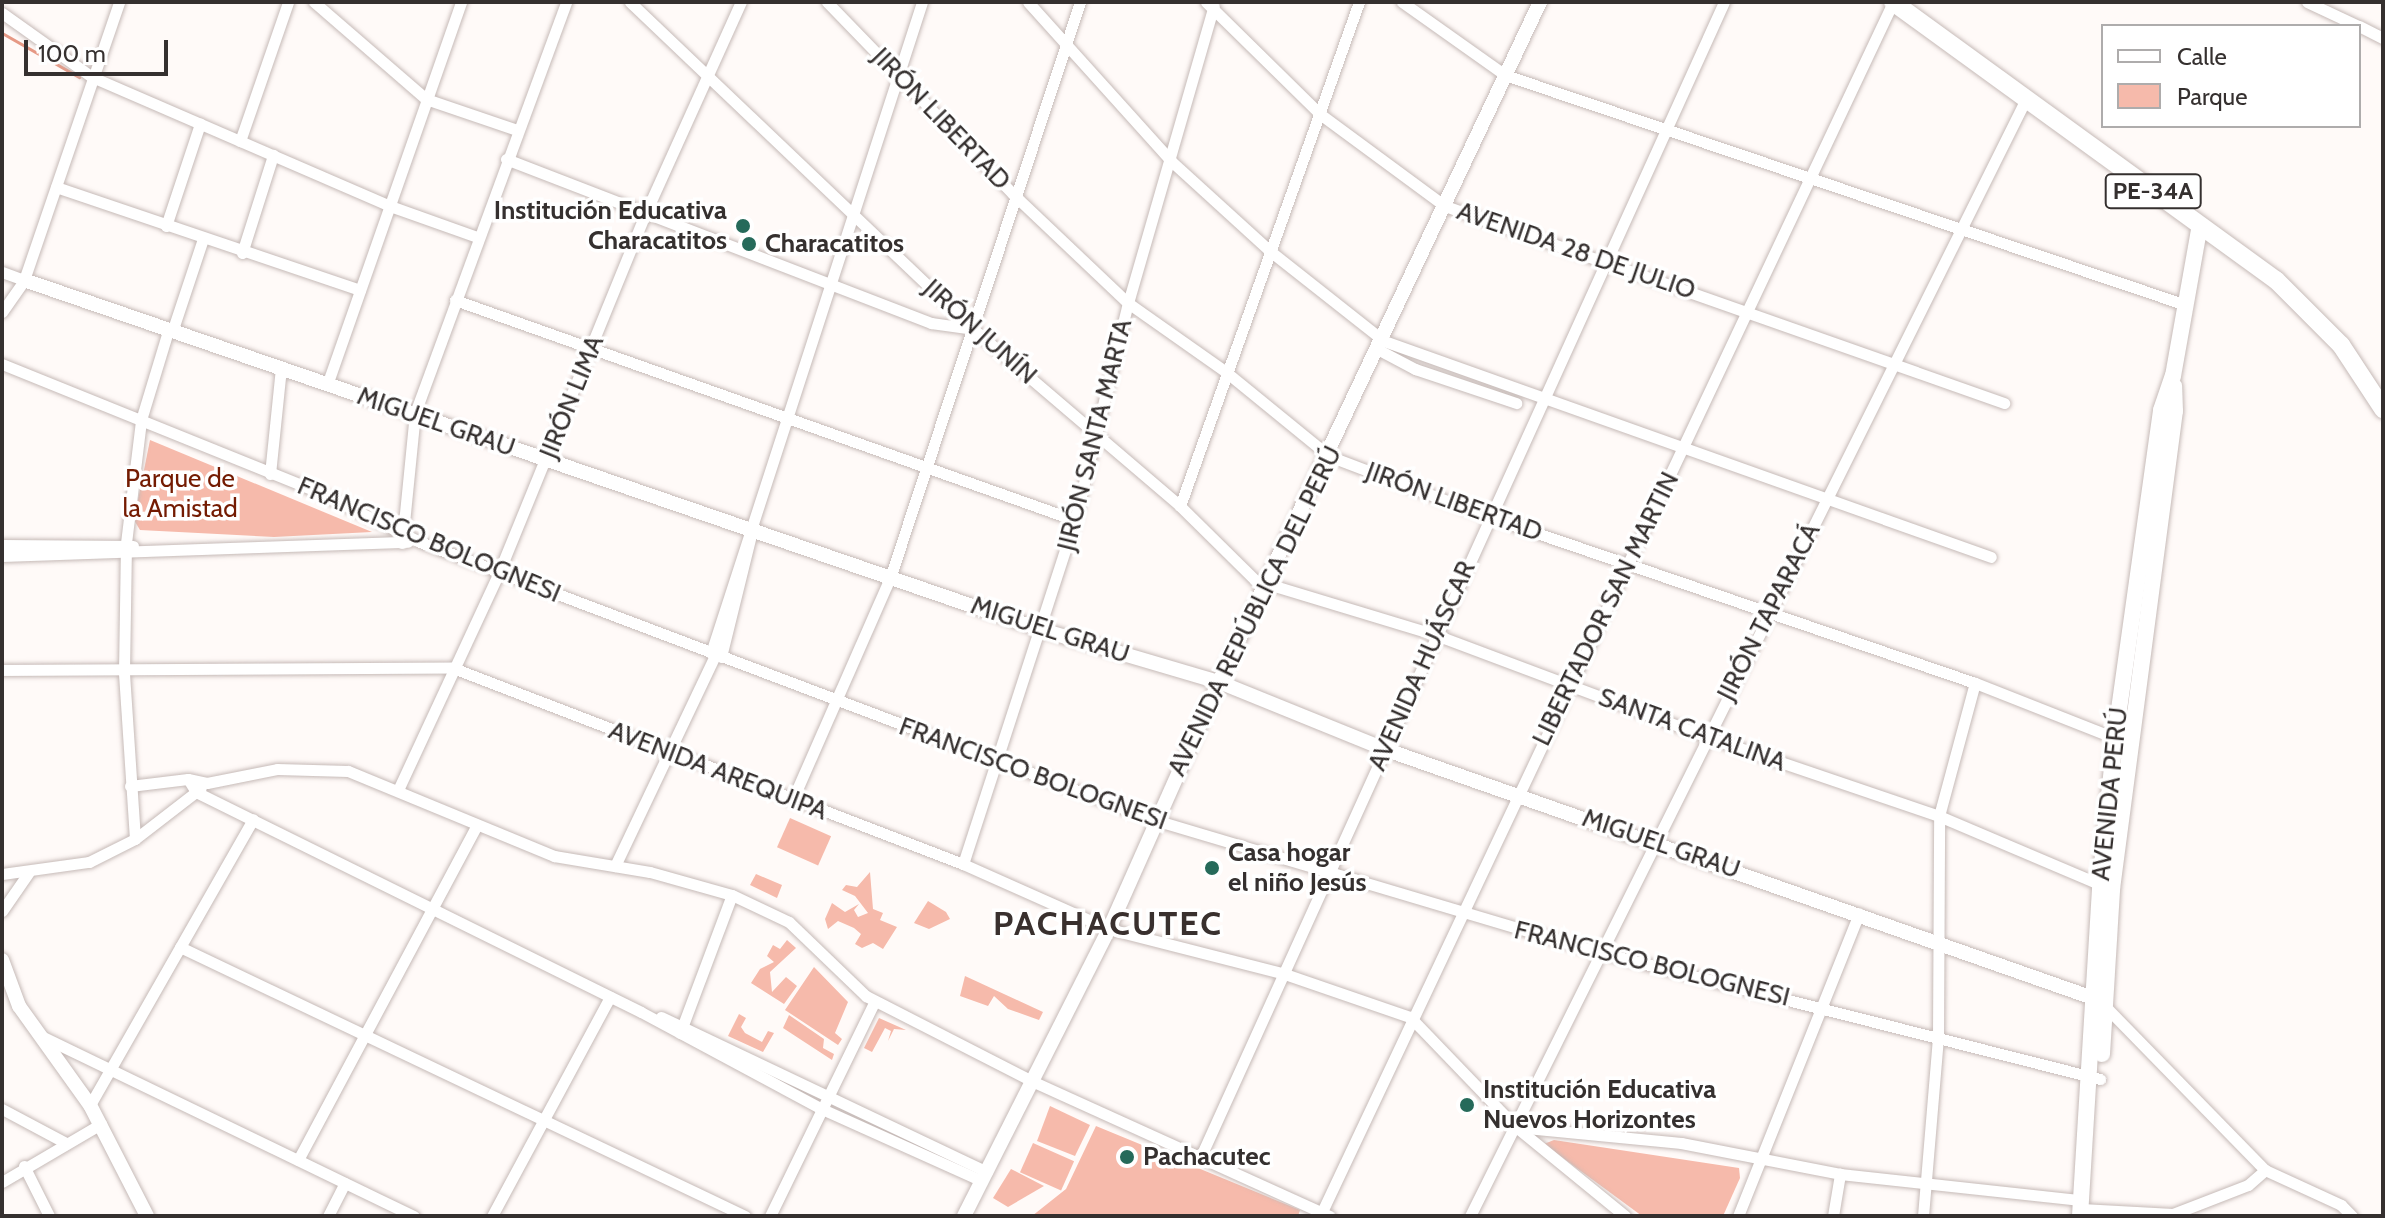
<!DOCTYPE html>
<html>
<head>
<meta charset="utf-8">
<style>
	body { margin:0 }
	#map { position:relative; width:2385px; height:1218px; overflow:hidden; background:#fffaf8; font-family:Cabin,sans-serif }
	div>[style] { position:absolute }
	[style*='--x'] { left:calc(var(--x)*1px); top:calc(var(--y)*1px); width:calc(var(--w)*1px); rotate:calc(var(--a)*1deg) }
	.green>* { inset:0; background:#f6baab; transform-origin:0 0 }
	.stream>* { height:3px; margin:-1.5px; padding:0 1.5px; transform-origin:1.5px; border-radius:1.5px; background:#e69985 }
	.roads { filter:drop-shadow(0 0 2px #c6bab7) drop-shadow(0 0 2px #c6bab7) }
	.minor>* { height:11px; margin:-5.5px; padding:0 5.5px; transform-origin:5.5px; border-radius:5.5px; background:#fff }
	.tertiary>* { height:14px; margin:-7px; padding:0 7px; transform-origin:7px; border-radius:7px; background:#fff }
	.secondary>* { height:16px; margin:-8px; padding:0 8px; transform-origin:8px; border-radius:8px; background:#fff }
	.trunk>* { height:18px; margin:-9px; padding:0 9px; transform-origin:9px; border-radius:9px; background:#fff }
	.dots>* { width:22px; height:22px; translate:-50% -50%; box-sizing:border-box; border:4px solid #fff; border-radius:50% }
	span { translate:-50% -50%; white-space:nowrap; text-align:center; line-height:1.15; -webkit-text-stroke:7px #fff; paint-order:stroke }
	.shield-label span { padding:2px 6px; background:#fff; border:2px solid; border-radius:6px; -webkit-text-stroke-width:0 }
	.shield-label { font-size:24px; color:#35302f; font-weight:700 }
	.street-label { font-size:26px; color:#35302f }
	.poi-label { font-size:26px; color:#35302f; font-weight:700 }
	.right { translate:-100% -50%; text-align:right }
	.left { translate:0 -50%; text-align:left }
	.park-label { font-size:26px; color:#741b02 }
	.district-label { font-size:34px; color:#39302e; font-weight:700; letter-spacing:2px }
	.frame { position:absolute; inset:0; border:4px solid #35302f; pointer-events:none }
	.legend { position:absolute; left:2101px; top:24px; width:260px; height:104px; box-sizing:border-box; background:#fff; border:2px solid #aeacac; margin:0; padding:10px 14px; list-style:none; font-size:24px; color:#35302f }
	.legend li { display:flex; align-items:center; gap:16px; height:40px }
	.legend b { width:40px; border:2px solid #aeacac }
	.scale { position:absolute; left:24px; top:40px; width:144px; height:36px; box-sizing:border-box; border:4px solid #35302f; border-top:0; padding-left:10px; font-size:24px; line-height:28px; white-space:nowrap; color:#35302f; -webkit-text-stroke:6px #fff; paint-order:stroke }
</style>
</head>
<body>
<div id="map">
	<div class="green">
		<div style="clip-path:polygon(150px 440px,372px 532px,274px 537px,140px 530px,134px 520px)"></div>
		<div style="left:790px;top:818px;width:45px;height:32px;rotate:24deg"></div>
		<div style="clip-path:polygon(870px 872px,873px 909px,883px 913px,880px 920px,897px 927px,883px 949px,873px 943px,862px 948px,855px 944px,861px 934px,854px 928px,838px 921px,828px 929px,825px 919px,832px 903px,845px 912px,859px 904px,854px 910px,858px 917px,868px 913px,855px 896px,842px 890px,846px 885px,857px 887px)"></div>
		<div style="clip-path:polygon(756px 874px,782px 885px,777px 898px,750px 885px)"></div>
		<div style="clip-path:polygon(928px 901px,946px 912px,950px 919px,929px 929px,914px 923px)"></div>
		<div style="clip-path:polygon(787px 940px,796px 948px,770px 972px,772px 992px,786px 977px,797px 986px,784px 1004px,751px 983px,760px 969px,774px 962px,767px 956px,773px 945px,780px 949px)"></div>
		<div style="clip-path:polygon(814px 967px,848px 1002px,835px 1033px,842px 1039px,838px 1045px,785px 1010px)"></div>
		<div style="clip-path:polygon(965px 976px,1043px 1012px,1039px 1020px,1008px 1009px,994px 996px,988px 1006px,960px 996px)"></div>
		<div style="clip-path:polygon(739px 1014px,746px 1018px,741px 1027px,745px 1033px,762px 1042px,768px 1031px,774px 1033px,763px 1052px,728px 1036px)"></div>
		<div style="clip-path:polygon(789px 1015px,824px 1039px,823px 1048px,834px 1054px,832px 1060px,783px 1028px)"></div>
		<div style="clip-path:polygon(879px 1018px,906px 1030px,894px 1029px,888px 1041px,891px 1031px,885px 1028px,872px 1052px,864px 1048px)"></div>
		<div style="clip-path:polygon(1050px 1106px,1090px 1125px,1075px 1156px,1037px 1141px)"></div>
		<div style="clip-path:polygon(1096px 1126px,1300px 1210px,1298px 1216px,1032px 1216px,1066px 1189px)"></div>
		<div style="clip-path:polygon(1554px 1140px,1739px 1168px,1740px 1178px,1723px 1216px,1642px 1216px,1544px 1144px)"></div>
		<div style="left:1033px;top:1143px;width:45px;height:32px;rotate:24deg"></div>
		<div style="clip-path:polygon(1011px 1169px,1044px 1186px,1008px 1207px,993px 1198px)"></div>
	</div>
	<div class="stream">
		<div style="--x:2;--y:33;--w:89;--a:29.7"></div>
	</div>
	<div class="roads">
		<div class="minor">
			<div style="--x:314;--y:2;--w:148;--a:40.9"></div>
			<div style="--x:426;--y:99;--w:96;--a:18.8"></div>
			<div style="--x:630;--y:2;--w:474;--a:43.6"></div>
			<div style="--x:973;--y:329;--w:272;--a:40.5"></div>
			<div style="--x:1180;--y:506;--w:105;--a:44.6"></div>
			<div style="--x:1255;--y:580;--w:189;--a:16.9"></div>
			<div style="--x:1436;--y:635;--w:290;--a:20.6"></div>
			<div style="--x:1707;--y:737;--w:245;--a:18.8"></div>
			<div style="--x:1939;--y:816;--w:179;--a:23"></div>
			<div style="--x:827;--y:2;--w:267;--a:45.9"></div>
			<div style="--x:1013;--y:194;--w:158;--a:43.5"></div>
			<div style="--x:1128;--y:303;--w:120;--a:35.1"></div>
			<div style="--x:1226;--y:372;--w:133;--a:39.2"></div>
			<div style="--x:1329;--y:456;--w:172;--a:20.8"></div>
			<div style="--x:1490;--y:517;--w:513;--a:18.89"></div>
			<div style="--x:1975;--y:683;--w:156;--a:21.5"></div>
			<div style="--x:1028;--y:2;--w:214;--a:48"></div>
			<div style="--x:1171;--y:161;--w:134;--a:42.3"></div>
			<div style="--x:1270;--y:251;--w:145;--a:38.3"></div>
			<div style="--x:1384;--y:341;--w:644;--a:19.59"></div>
			<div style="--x:1206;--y:2;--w:160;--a:44.5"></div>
			<div style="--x:1320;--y:114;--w:155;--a:36.4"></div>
			<div style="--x:1445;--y:206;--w:593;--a:19.41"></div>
			<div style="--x:1402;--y:2;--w:126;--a:35.3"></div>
			<div style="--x:1505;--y:75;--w:719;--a:18.66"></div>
			<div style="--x:2307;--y:2;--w:56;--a:25.2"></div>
			<div style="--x:2;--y:13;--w:110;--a:35.4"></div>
			<div style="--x:92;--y:77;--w:325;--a:23.4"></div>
			<div style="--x:390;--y:206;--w:92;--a:19.6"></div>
			<div style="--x:2359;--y:26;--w:27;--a:27"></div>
			<div style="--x:240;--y:141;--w:147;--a:-70.9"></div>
			<div style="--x:506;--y:159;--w:456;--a:21.1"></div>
			<div style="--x:931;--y:323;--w:42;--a:8.1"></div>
			<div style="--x:56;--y:187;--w:321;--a:18.7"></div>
			<div style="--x:166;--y:226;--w:108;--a:-71.6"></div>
			<div style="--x:242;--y:253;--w:103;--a:-72.4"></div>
			<div style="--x:2;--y:272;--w:23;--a:20"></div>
			<div style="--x:455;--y:300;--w:658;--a:19.54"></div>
			<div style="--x:2;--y:312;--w:39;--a:-55"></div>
			<div style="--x:24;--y:280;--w:294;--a:-71.1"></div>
			<div style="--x:173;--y:329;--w:95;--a:-71.6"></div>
			<div style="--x:1379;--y:350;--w:41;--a:27.8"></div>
			<div style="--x:1415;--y:369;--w:107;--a:18.6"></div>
			<div style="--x:2;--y:364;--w:336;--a:22"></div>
			<div style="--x:314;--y:490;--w:118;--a:26.1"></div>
			<div style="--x:420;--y:542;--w:786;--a:20.72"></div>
			<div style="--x:1155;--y:820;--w:462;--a:16.6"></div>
			<div style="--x:1598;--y:952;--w:518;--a:14.2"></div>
			<div style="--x:327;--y:385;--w:406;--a:-70.7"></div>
			<div style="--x:270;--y:474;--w:107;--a:-84.1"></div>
			<div style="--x:1180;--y:506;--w:535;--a:-70.45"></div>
			<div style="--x:402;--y:543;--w:131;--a:-84.3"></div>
			<div style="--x:415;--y:413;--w:438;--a:-69.8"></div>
			<div style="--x:2;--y:545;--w:131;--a:0.4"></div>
			<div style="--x:2;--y:556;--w:406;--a:-2"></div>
			<div style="--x:711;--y:653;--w:684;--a:-72.04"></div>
			<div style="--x:721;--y:657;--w:126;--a:-76.2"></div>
			<div style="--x:2;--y:670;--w:451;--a:-0.3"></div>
			<div style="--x:453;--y:668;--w:546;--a:21.02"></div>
			<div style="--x:963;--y:864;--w:160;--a:24"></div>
			<div style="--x:1109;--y:929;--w:179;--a:14.3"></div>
			<div style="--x:1282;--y:973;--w:135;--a:19"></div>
			<div style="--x:1410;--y:1017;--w:153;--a:46.1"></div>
			<div style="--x:1516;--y:1127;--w:141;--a:39.2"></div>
			<div style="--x:188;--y:779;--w:15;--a:58"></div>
			<div style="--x:196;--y:792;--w:496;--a:26.3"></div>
			<div style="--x:641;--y:1012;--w:205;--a:28.2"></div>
			<div style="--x:822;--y:1109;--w:175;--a:24.2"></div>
			<div style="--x:130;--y:786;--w:58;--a:-6.9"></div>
			<div style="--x:188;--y:779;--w:19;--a:12"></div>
			<div style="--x:207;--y:783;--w:71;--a:-11.3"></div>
			<div style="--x:277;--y:769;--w:71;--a:1.6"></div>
			<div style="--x:348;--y:771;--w:223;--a:22.4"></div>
			<div style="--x:554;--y:856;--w:97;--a:9.5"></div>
			<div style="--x:650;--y:872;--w:85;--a:15.7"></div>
			<div style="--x:732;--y:895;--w:63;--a:25.3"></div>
			<div style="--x:789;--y:922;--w:107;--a:43.9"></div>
			<div style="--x:866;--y:996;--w:189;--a:27.1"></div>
			<div style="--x:1034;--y:1082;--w:325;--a:24.4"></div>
			<div style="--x:398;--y:790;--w:240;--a:-65.1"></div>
			<div style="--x:499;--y:572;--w:389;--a:-67.8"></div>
			<div style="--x:646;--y:212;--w:230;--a:-65.7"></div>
			<div style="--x:792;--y:801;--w:244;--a:-66.3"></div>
			<div style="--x:890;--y:578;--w:607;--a:-71.74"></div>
			<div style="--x:135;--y:839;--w:167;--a:-93.8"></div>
			<div style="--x:124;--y:672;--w:129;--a:-89.1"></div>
			<div style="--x:126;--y:543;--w:124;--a:-83"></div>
			<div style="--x:141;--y:420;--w:96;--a:-73.1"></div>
			<div style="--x:963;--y:864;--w:362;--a:-72"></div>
			<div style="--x:1075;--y:520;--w:223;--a:-76.3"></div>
			<div style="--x:1128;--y:303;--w:309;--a:-73.9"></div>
			<div style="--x:615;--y:866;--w:233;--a:-64.6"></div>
			<div style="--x:2;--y:874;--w:88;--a:-7.9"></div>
			<div style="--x:89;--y:862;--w:51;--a:-26.6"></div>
			<div style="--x:135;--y:839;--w:83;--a:-37.7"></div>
			<div style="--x:2;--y:911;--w:47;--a:-55.3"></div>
			<div style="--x:180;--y:947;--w:626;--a:25.46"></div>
			<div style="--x:2101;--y:1002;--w:235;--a:45.7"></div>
			<div style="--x:2265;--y:1170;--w:84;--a:24.7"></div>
			<div style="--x:2341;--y:1205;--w:16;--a:45"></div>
			<div style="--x:661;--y:1017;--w:361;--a:25.4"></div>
			<div style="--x:680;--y:1033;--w:147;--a:-69.4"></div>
			<div style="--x:43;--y:1037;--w:412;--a:25.8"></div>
			<div style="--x:90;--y:1105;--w:329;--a:-60.3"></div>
			<div style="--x:2;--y:1109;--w:72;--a:28"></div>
			<div style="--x:1516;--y:1127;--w:166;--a:5.5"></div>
			<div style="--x:1681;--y:1143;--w:162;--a:11"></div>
			<div style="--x:1840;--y:1174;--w:242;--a:6.2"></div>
			<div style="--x:1201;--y:1156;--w:1267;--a:-65.62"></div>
			<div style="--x:298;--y:1160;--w:378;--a:-61.9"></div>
			<div style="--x:24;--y:1166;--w:56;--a:63.4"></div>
			<div style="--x:2;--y:1182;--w:115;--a:-30.4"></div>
			<div style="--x:2081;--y:1209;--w:92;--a:3.1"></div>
			<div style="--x:2173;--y:1214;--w:80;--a:-21.1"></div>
			<div style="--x:2248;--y:1185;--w:23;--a:-41"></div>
			<div style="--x:328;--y:1216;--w:37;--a:-63"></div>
			<div style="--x:492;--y:1216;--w:249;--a:-61.7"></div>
			<div style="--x:770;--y:1216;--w:239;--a:-64"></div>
			<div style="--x:1320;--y:1216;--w:1342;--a:-64.73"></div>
			<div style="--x:1470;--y:1216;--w:1248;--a:-63.54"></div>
			<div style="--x:1738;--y:1216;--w:326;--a:-68.2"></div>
			<div style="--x:1833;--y:1216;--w:43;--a:-80.5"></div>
			<div style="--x:1923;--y:1216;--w:181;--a:-85.2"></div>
			<div style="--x:1938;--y:1036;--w:220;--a:-89.7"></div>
			<div style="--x:1939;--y:816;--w:138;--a:-74.9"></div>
		</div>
		<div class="tertiary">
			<div style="--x:24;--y:280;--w:1076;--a:18.97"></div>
			<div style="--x:1042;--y:630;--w:184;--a:16.4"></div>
			<div style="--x:1219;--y:682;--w:178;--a:22.1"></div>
			<div style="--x:1384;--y:749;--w:751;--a:19.35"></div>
			<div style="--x:2;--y:960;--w:49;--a:69.7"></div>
			<div style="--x:19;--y:1006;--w:122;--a:54.4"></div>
			<div style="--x:90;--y:1105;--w:125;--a:62.8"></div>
			<div style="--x:964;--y:1216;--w:322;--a:-63.2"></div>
			<div style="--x:1109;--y:929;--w:270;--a:-66"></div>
			<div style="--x:1219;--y:682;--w:752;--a:-64.73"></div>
		</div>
		<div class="secondary">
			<div style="--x:2102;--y:1054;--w:165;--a:-86.5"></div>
			<div style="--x:2112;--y:889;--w:482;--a:-82.5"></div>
			<div style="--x:2175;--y:411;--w:25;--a:-92"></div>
			<div style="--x:2080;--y:1216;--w:332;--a:-86.5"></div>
			<div style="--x:2100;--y:885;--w:148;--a:-84.2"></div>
			<div style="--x:2115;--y:738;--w:331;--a:-82"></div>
			<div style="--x:2161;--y:410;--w:36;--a:-71"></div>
			<div style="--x:2173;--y:376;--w:153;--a:-79.9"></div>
		</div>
		<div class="trunk">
			<div style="--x:1893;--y:2;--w:473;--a:36"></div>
			<div style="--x:2276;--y:280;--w:92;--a:45"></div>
			<div style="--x:2341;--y:345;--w:77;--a:56.7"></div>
		</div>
	</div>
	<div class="dots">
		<div style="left:743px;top:226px;background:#266a5a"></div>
		<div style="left:749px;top:244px;background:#266a5a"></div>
		<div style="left:1212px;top:868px;background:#266a5a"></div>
		<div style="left:1467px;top:1105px;background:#266a5a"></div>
		<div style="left:1127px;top:1157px;background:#266a5a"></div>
	</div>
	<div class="shield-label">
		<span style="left:2153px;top:191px">PE-34A</span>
	</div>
	<div class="street-label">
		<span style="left:941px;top:119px;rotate:46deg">JIRÓN LIBERTAD</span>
		<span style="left:1576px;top:251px;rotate:19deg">AVENIDA 28 DE JULIO</span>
		<span style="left:980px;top:332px;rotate:42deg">JIRÓN JUNÍN</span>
		<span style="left:572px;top:397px;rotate:-68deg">JIRÓN LIMA</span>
		<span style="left:436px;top:422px;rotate:19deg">MIGUEL GRAU</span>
		<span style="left:1095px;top:435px;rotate:-76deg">JIRÓN SANTA MARTA</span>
		<span style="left:1454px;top:502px;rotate:20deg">JIRÓN LIBERTAD</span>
		<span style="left:429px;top:540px;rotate:23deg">FRANCISCO BOLOGNESI</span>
		<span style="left:1606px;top:609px;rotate:-64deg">LIBERTADOR SAN MARTIN</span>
		<span style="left:1255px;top:611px;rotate:-64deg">AVENIDA REPÚBLICA DEL PERÚ</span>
		<span style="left:1769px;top:612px;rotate:-63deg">JIRÓN TAPARACÁ</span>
		<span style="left:1050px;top:630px;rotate:18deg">MIGUEL GRAU</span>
		<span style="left:1422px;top:666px;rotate:-66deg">AVENIDA HUÁSCAR</span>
		<span style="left:1692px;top:730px;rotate:20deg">SANTA CATALINA</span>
		<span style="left:718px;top:771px;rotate:21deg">AVENIDA AREQUIPA</span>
		<span style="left:1033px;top:774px;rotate:20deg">FRANCISCO BOLOGNESI</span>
		<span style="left:2110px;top:794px;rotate:-84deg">AVENIDA PERÚ</span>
		<span style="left:1661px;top:844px;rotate:19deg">MIGUEL GRAU</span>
		<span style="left:1652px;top:964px;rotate:14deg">FRANCISCO BOLOGNESI</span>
	</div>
	<div class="poi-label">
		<span class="right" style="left:727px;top:226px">Institución Educativa<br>Characatitos</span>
		<span class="left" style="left:765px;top:244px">Characatitos</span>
		<span class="left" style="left:1228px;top:868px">Casa hogar<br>el niño Jesús</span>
		<span class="left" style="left:1483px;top:1105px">Institución Educativa<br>Nuevos Horizontes</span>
		<span class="left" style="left:1143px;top:1157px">Pachacutec</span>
	</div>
	<div class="park-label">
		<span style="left:180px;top:494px">Parque de<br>la Amistad</span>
	</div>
	<div class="district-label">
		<span style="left:1108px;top:924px">PACHACUTEC</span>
	</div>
	<div class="frame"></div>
	<ul class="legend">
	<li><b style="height:10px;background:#fff"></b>Calle</li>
	<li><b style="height:22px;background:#f6baab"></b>Parque</li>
	</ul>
	<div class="scale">100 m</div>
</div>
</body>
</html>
